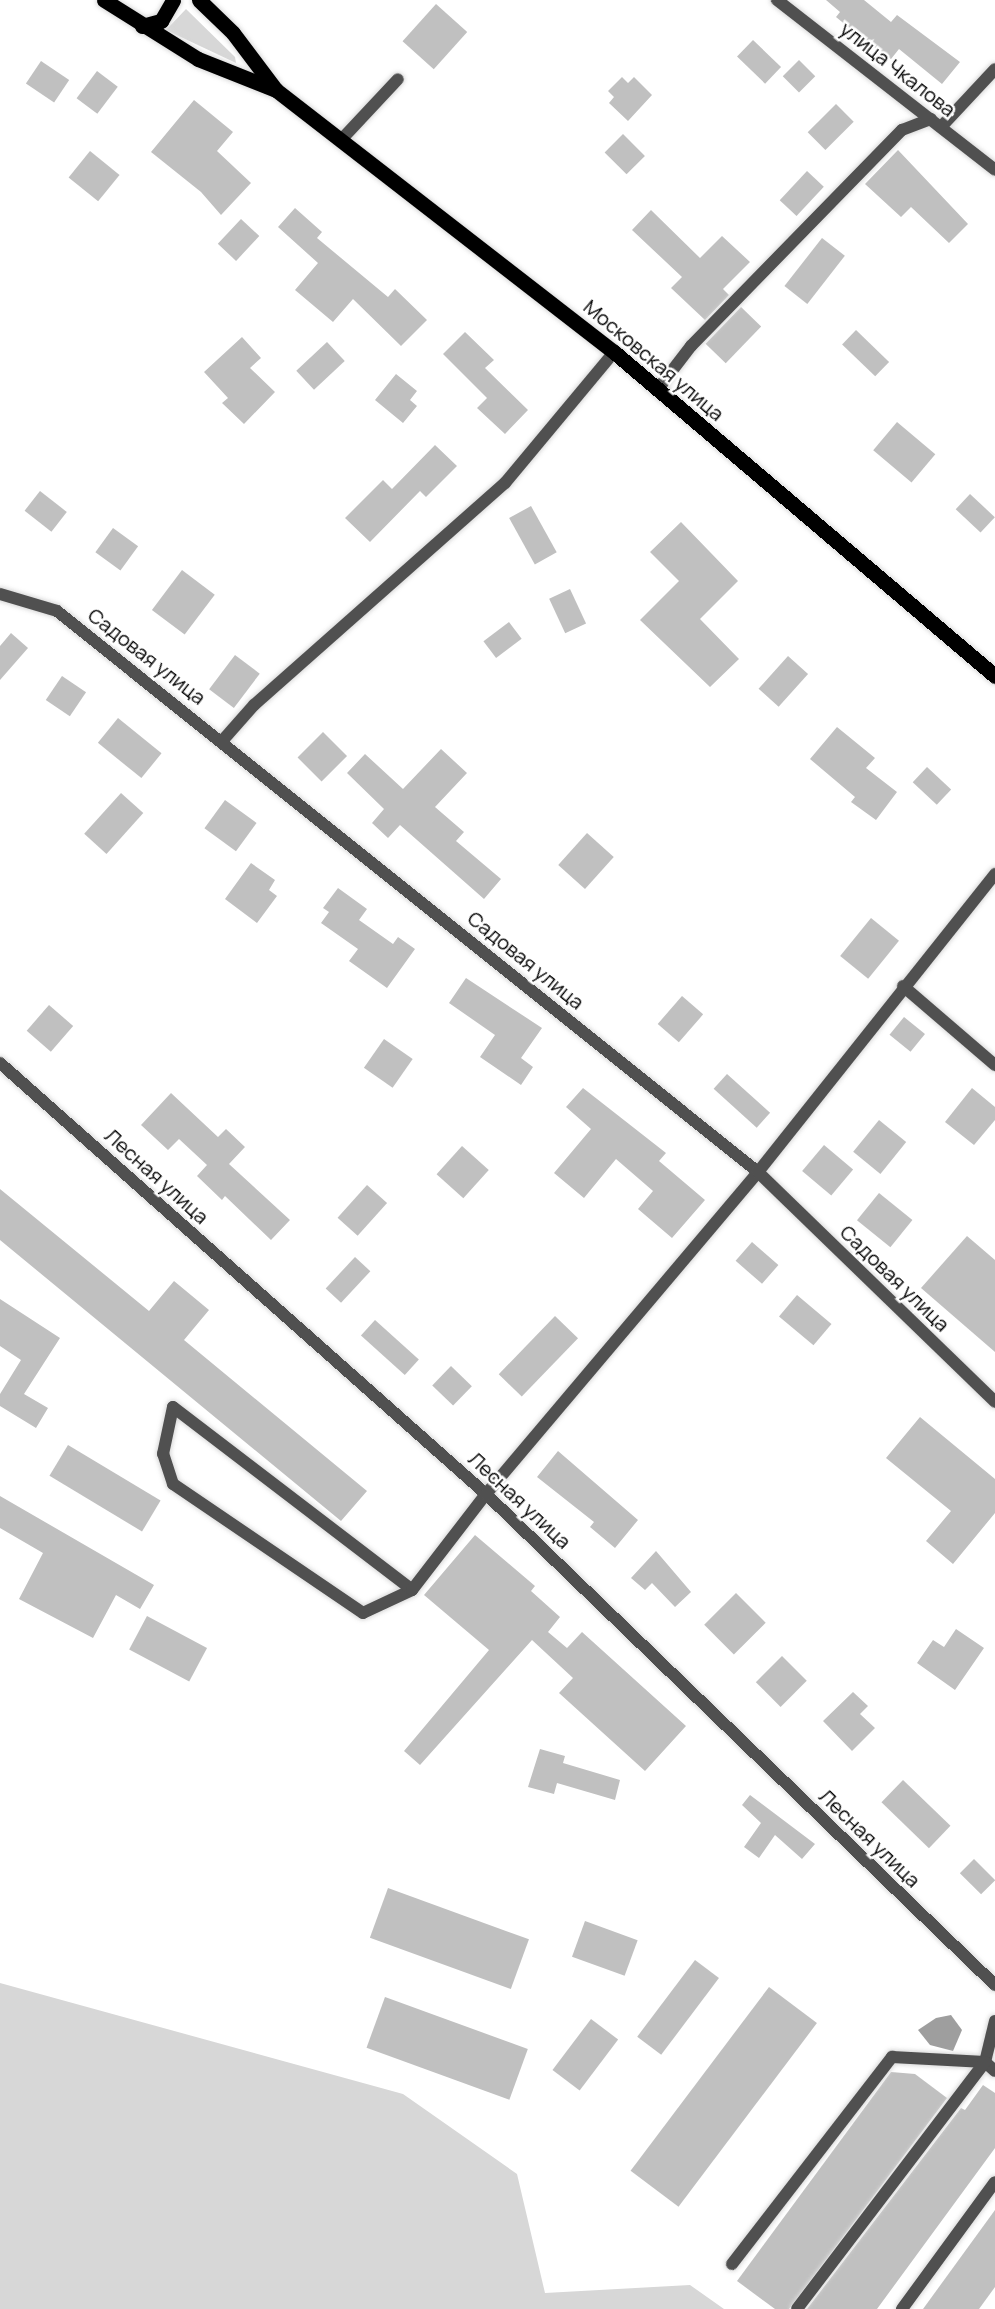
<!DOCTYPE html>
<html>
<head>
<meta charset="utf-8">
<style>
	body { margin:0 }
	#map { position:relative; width:995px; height:2309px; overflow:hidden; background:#fff; font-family:Manrope,sans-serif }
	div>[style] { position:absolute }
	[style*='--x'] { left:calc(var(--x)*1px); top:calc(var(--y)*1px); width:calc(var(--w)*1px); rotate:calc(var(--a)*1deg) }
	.green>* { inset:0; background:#d7d7d7 }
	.water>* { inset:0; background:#9e9e9e }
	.building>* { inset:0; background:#c0c0c0; transform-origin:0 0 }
	.roads { filter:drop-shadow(0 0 2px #dbdbdb) drop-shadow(0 0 2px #dbdbdb) }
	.lane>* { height:12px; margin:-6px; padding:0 6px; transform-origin:6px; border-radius:6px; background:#505050 }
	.street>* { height:12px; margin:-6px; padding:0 6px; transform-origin:6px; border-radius:6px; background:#505050 }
	.primary>* { height:15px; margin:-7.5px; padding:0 7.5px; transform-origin:7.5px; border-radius:7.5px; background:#000 }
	span { translate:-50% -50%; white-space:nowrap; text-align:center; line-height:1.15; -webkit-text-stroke:5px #fff; paint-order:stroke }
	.street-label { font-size:20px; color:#000 }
</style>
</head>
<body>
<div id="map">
	<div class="green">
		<div style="clip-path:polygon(186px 9px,235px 57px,236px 63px,166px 30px)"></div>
		<div style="clip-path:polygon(0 1983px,403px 2094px,517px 2174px,545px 2293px,690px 2285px,724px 2309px,0 2309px)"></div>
	</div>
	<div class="water">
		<div style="clip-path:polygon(951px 2015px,962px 2030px,953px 2051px,930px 2045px,918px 2030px,936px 2018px)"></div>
	</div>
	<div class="building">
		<div style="clip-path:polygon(826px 0,864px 0,891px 22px,897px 15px,960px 62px,942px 84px,899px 49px,891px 59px,864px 40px,836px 17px,840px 12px)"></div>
		<div style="left:436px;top:4px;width:42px;height:50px;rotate:42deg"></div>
		<div style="left:753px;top:40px;width:39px;height:23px;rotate:44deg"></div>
		<div style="left:799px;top:60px;width:23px;height:23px;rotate:45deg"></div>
		<div style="left:41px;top:61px;width:34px;height:27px;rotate:34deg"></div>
		<div style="left:97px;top:71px;width:26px;height:34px;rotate:37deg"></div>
		<div style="clip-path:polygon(622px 77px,628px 83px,634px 77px,652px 95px,628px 121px,609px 103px,614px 97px,608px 91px)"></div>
		<div style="clip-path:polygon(194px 100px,233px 132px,217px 151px,251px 183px,221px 215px,201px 192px,151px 152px)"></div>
		<div style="left:836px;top:104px;width:25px;height:40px;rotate:45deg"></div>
		<div style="left:623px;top:134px;width:31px;height:26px;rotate:45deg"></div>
		<div style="clip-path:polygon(898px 150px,968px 224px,949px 243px,911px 207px,901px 217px,865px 184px)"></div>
		<div style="left:90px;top:151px;width:38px;height:34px;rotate:39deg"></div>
		<div style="left:807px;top:171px;width:23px;height:40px;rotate:43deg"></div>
		<div style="clip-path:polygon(295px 208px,322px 232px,317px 238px,388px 297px,395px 289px,427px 320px,401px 346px,353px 299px,333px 322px,295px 290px,318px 263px,278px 227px)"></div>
		<div style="clip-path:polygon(651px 210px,700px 258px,722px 236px,750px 262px,723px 289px,729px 295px,705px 320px,671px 288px,682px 277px,632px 230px)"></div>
		<div style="left:241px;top:219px;width:25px;height:34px;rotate:43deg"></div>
		<div style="left:822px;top:238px;width:29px;height:61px;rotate:38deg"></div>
		<div style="left:741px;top:307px;width:28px;height:51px;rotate:44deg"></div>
		<div style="left:856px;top:330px;width:46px;height:20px;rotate:44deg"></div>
		<div style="clip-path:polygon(465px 332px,494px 360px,485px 368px,528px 410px,505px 434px,477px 408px,487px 398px,443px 354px)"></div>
		<div style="clip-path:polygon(242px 337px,261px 358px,250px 368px,275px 392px,244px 424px,222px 403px,228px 398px,204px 372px)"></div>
		<div style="left:327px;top:342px;width:26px;height:42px;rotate:47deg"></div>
		<div style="clip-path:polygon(396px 374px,417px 391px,410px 400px,417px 406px,403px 423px,375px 400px)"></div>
		<div style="left:897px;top:422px;width:50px;height:37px;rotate:40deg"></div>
		<div style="clip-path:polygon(435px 445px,457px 466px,426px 497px,420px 491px,370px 542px,345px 518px,383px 480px,392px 489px)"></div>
		<div style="left:40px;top:491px;width:34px;height:25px;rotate:38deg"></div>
		<div style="left:970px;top:494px;width:34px;height:21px;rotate:43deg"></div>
		<div style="left:531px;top:506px;width:53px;height:25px;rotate:61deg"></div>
		<div style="clip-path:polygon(681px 522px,738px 581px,700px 619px,739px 659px,710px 687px,640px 620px,679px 581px,650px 552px)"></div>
		<div style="left:113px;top:528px;width:31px;height:30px;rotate:36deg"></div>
		<div style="left:182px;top:570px;width:41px;height:50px;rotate:37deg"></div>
		<div style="left:570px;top:589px;width:38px;height:23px;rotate:65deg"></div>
		<div style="left:509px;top:622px;width:21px;height:32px;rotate:53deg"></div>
		<div style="clip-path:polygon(11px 633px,28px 648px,0 680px,0 646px)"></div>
		<div style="left:235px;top:655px;width:31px;height:43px;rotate:37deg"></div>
		<div style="left:788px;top:656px;width:27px;height:44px;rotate:42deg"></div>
		<div style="left:62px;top:676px;width:29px;height:29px;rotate:34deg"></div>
		<div style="left:118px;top:718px;width:56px;height:32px;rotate:39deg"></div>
		<div style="clip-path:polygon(837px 727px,875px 758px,866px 768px,897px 792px,876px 820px,851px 802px,855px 797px,810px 759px)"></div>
		<div style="left:323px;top:732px;width:34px;height:36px;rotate:45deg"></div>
		<div style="clip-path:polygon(441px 749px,467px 773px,435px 807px,464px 832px,456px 841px,501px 879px,484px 899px,400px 825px,388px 838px,372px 823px,384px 809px,347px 773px,365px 754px,403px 789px)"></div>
		<div style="left:927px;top:767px;width:33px;height:21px;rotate:43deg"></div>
		<div style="left:121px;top:793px;width:30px;height:55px;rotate:42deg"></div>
		<div style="left:225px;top:800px;width:39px;height:35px;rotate:36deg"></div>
		<div style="left:587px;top:833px;width:36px;height:43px;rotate:42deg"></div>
		<div style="clip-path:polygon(251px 863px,275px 880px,269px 890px,277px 896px,257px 923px,225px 899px)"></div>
		<div style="clip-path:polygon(338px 888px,367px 909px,359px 920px,393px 944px,398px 937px,415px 949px,387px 988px,349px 961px,358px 949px,321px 923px,329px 912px,323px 908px)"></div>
		<div style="left:871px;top:918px;width:36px;height:49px;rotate:39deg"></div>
		<div style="clip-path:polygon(466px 978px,542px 1028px,521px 1058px,533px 1067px,521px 1085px,480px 1057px,495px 1035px,449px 1003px)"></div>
		<div style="left:682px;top:996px;width:28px;height:37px;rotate:41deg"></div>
		<div style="left:49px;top:1005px;width:32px;height:34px;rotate:41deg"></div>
		<div style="left:904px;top:1017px;width:27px;height:23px;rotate:39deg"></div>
		<div style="left:384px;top:1039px;width:35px;height:35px;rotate:35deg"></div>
		<div style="left:727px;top:1074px;width:58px;height:20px;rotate:42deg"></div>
		<div style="clip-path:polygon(583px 1088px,666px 1153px,659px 1161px,705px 1200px,672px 1238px,638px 1209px,653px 1191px,616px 1159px,584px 1198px,554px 1173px,591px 1129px,566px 1107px)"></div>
		<div style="clip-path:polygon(972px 1088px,995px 1107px,995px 1120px,974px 1145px,945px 1122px)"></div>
		<div style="clip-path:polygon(171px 1093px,218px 1137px,226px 1129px,245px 1147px,229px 1164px,290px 1220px,271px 1240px,225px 1196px,222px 1200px,197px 1176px,207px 1165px,179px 1139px,168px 1150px,141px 1125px)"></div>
		<div style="left:879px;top:1120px;width:35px;height:41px;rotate:39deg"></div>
		<div style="left:824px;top:1145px;width:38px;height:34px;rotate:40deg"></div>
		<div style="left:462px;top:1146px;width:36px;height:38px;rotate:42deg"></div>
		<div style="left:367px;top:1185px;width:27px;height:44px;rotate:42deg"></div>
		<div style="clip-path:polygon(0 1189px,149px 1311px,174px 1281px,209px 1310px,184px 1340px,367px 1491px,341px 1521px,0 1240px)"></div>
		<div style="left:879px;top:1193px;width:43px;height:35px;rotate:39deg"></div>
		<div style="clip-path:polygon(967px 1236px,995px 1260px,995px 1352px,921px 1288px)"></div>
		<div style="left:752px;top:1242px;width:35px;height:25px;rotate:41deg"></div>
		<div style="left:355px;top:1257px;width:21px;height:43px;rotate:43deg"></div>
		<div style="left:797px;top:1295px;width:45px;height:28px;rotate:40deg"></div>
		<div style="clip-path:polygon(0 1299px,60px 1338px,24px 1394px,48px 1408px,36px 1428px,0 1406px,0 1394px,21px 1360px,0 1346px)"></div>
		<div style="left:555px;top:1316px;width:32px;height:81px;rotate:44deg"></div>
		<div style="left:375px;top:1320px;width:59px;height:21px;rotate:42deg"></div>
		<div style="left:451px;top:1366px;width:29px;height:27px;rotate:44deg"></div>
		<div style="clip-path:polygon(920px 1417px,995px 1479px,995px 1513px,953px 1564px,926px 1541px,951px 1511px,886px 1458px)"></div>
		<div style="left:68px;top:1445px;width:108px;height:36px;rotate:31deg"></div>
		<div style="clip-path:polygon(558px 1451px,638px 1520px,615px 1548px,590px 1527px,594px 1522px,537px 1477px)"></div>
		<div style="clip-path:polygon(0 1496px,154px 1585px,140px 1609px,116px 1595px,93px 1638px,19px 1599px,43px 1553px,0 1528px)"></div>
		<div style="clip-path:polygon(475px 1535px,535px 1586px,531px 1591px,560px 1617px,548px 1632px,567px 1648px,582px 1632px,686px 1726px,645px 1771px,559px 1693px,573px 1678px,532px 1640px,420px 1765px,404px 1751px,489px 1650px,424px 1595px)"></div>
		<div style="clip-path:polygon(656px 1551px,691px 1592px,675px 1607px,652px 1583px,645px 1590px,631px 1578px)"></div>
		<div style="left:736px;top:1593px;width:42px;height:45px;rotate:45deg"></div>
		<div style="left:147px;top:1616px;width:68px;height:38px;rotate:28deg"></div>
		<div style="clip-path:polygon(956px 1629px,984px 1648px,955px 1690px,917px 1663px,933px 1640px,944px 1647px)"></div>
		<div style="left:782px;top:1656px;width:35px;height:37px;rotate:45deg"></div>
		<div style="clip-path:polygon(853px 1692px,868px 1706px,860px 1714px,875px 1728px,852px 1751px,823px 1721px)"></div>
		<div style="clip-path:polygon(540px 1749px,565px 1756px,563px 1763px,620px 1780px,615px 1800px,557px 1783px,554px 1794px,528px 1787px)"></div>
		<div style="left:903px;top:1780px;width:66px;height:31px;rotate:44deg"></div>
		<div style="clip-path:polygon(750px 1795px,815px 1844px,802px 1859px,775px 1835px,759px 1858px,744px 1847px,761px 1823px,742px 1805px)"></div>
		<div style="left:974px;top:1859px;width:30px;height:20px;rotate:45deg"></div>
		<div style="left:388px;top:1888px;width:150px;height:53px;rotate:20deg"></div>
		<div style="left:585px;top:1921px;width:56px;height:38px;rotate:20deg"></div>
		<div style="left:695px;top:1960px;width:30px;height:96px;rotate:37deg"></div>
		<div style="left:769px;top:1987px;width:60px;height:230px;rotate:37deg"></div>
		<div style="left:385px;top:1997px;width:152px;height:54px;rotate:20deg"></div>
		<div style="left:591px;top:2019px;width:34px;height:64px;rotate:37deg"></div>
		<div style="clip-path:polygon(891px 2072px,915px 2074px,947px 2098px,789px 2309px,775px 2309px,737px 2281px)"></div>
		<div style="clip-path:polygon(983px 2085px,995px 2093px,995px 2148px,877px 2309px,807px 2309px,961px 2108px,965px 2110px)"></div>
		<div style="clip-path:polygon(995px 2210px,995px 2287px,979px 2309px,923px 2309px)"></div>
	</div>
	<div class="roads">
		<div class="lane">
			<div style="--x:941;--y:127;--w:79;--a:-47"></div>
			<div style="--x:341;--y:140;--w:83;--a:-46.9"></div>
			<div style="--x:658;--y:389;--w:54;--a:-52.5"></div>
			<div style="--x:691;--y:346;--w:302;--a:-45.7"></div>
			<div style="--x:902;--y:130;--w:31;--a:-21"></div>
			<div style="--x:223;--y:740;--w:47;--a:-48.5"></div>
			<div style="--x:254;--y:705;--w:335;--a:-41.5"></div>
			<div style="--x:505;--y:483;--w:170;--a:-50.2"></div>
			<div style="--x:412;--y:1590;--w:54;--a:154.9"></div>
			<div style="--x:363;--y:1613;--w:230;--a:-145.8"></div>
			<div style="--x:173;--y:1484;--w:32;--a:-108"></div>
			<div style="--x:163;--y:1454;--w:48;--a:-78"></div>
			<div style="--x:173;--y:1407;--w:301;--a:37.4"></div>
			<div style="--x:412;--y:1590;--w:121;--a:-52.4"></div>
			<div style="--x:995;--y:2021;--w:42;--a:103.7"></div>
			<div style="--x:985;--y:2062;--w:13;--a:42"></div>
			<div style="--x:732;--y:2264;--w:262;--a:-52.3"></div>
			<div style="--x:892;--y:2057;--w:93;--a:3.1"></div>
			<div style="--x:985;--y:2062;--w:310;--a:127.3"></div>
			<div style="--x:902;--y:2309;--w:157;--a:-53.8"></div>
		</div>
		<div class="street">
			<div style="--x:777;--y:0;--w:276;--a:37.9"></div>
			<div style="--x:0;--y:594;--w:59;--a:16.6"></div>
			<div style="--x:57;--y:611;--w:898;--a:38.67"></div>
			<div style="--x:758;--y:1172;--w:330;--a:44.1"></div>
			<div style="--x:903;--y:986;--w:121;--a:40.7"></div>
			<div style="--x:0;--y:1063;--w:650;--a:41.57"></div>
			<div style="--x:486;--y:1494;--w:707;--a:43.97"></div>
			<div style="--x:486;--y:1494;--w:422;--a:-49.8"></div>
			<div style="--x:758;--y:1172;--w:381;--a:-51.5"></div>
		</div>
		<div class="primary">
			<div style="--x:104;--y:0;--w:111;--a:32.1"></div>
			<div style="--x:198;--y:59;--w:84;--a:21.7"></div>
			<div style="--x:199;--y:0;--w:47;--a:44.1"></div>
			<div style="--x:233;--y:33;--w:71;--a:53"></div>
			<div style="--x:276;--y:90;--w:428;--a:37.8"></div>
			<div style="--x:614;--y:352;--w:500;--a:40.38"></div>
			<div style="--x:142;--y:26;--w:20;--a:-15"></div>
			<div style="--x:161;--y:21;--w:24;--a:-60"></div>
		</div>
	</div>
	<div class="street-label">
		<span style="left:898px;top:69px;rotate:38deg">улица Чкалова</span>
		<span style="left:654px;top:360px;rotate:40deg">Московская улица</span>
		<span style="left:147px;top:656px;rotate:38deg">Садовая улица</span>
		<span style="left:526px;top:960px;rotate:39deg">Садовая улица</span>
		<span style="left:157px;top:1176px;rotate:42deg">Лесная улица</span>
		<span style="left:895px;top:1278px;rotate:44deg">Садовая улица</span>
		<span style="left:520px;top:1500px;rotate:43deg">Лесная улица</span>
		<span style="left:870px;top:1838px;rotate:44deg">Лесная улица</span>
	</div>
</div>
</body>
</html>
